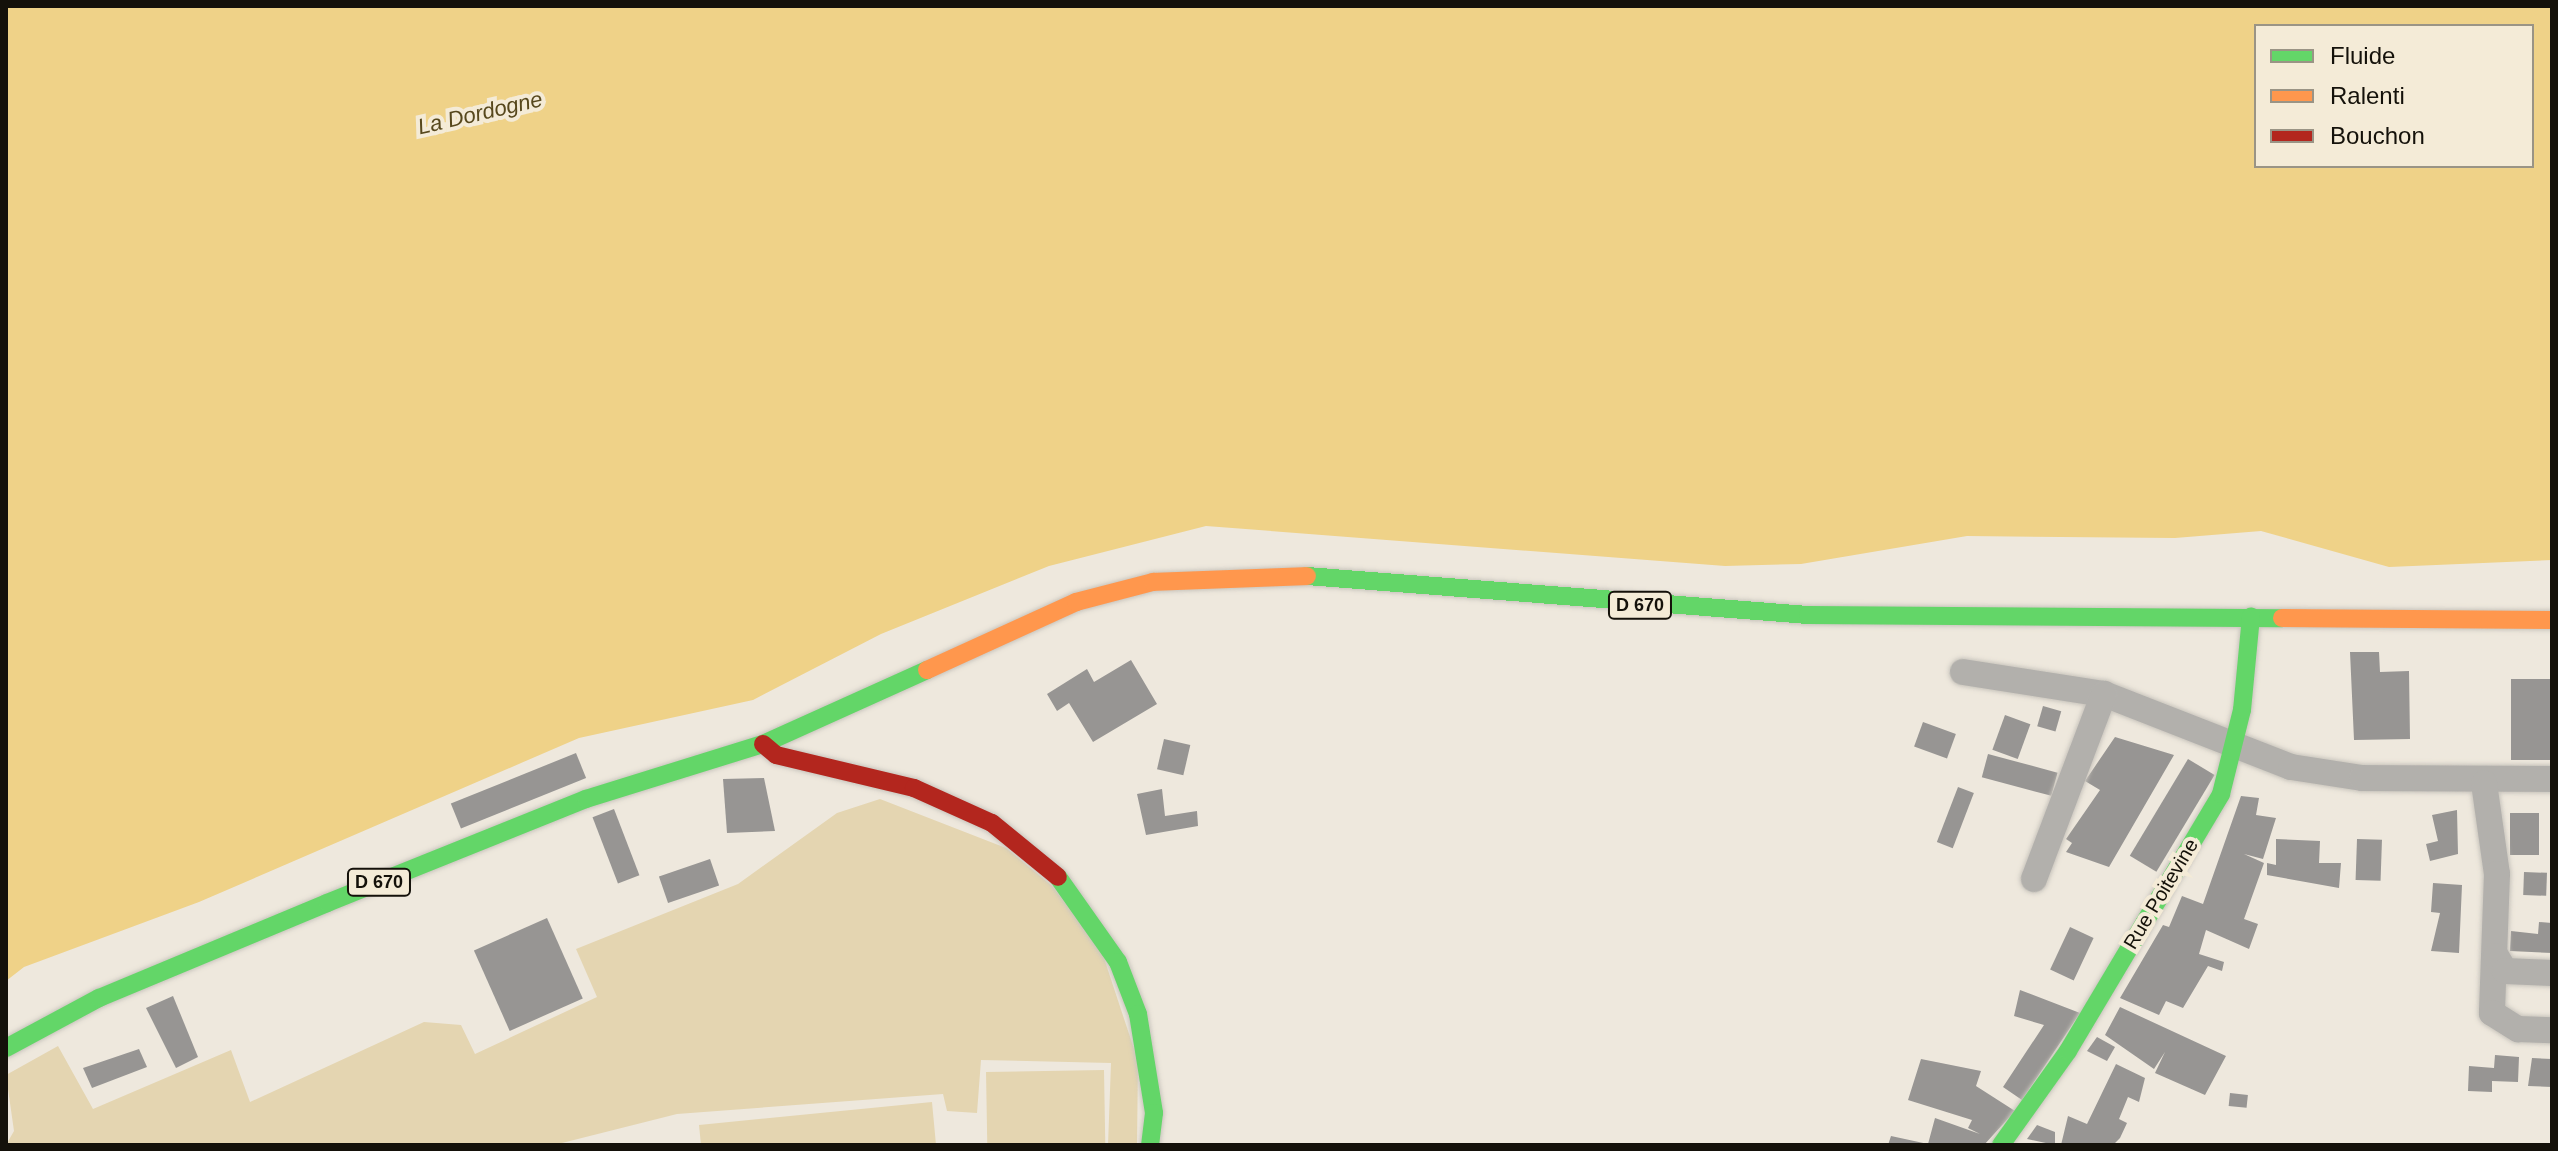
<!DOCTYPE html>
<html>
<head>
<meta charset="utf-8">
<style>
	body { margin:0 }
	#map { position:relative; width:2558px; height:1151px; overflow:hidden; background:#eee8dd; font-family:Arial,sans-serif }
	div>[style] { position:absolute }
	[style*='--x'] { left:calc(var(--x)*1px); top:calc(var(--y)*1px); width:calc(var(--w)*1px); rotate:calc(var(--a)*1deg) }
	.green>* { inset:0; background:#e4d5b1; transform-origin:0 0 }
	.water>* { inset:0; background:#efd288 }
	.building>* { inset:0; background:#979593; transform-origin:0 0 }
	.roads { filter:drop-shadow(0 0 2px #c9c5bd) drop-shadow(0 0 2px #c9c5bd) }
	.street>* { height:26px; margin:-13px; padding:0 13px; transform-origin:13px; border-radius:13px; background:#b2b0ac }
	.fast>* { height:18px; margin:-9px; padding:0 9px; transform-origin:9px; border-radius:9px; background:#63d668 }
	.slow>* { height:18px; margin:-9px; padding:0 9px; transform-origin:9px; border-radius:9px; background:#ff974d }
	.jam>* { height:18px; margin:-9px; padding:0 9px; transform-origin:9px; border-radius:9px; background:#b3261e }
	span { translate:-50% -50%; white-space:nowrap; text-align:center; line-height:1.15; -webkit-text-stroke:8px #f4ebd7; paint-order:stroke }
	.shield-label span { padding:2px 6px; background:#f4ebd7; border:2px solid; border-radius:6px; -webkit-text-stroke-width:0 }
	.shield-label { font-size:18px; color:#14110a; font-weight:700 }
	.street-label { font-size:20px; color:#14110a }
	.water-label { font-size:22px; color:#57481d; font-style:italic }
	.frame { position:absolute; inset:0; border:8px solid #14110a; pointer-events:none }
	.legend { position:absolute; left:2254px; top:24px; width:280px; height:144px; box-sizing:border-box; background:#f4ebd7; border:2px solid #9a9485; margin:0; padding:10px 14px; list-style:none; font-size:24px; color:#14110a }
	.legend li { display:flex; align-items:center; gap:16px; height:40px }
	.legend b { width:40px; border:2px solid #9a9485 }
</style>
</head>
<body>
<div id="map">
	<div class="green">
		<div style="clip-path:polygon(880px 799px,1006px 848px,1052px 886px,1101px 949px,1138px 1061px,1137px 1145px,1108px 1145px,1111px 1063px,981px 1060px,977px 1113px,947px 1111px,943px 1094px,677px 1114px,554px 1145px,6px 1145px,14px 1131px,6px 1075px,58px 1046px,93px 1109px,231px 1050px,250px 1102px,424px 1022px,461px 1025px,475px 1054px,597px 997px,576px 949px,738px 884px,837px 813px)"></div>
		<div style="left:1104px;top:1070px;width:75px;height:118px;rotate:89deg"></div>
		<div style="clip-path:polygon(932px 1102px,936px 1145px,701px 1145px,699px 1125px)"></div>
	</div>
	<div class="water">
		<div style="clip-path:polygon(evenodd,6px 6px,2552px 6px,2552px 560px,2389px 567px,2261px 531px,2175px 538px,1967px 536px,1801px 564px,1725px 566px,1206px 526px,1049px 566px,881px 634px,753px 700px,579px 738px,199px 902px,24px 967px,6px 981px,6px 6px,2256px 26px,2532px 26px,2532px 166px,2256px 166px,2256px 26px)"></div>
	</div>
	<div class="building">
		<div style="clip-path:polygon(2350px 652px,2379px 652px,2380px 672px,2409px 671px,2410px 739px,2354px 740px)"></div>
		<div style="clip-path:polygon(1131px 660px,1157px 704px,1093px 742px,1069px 703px,1057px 711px,1047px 694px,1087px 669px,1094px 682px)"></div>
		<div style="left:2511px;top:679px;width:41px;height:81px"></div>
		<div style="left:2043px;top:706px;width:19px;height:21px;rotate:16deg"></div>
		<div style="left:2005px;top:715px;width:27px;height:37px;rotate:20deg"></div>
		<div style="left:1923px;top:722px;width:35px;height:26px;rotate:20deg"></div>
		<div style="clip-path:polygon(2115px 737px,2174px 755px,2109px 867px,2066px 852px,2072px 843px,2066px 839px,2100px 790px,2085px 781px)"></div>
		<div style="left:1164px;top:739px;width:27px;height:31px;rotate:13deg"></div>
		<div style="left:576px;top:753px;width:27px;height:135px;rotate:68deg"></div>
		<div style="left:1988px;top:754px;width:72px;height:24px;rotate:15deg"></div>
		<div style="left:2188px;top:759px;width:31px;height:113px;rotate:31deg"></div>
		<div style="clip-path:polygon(764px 778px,775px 831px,727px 833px,723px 779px)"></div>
		<div style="left:1958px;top:787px;width:17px;height:59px;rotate:21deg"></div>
		<div style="clip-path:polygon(1162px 789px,1165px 816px,1197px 811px,1198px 826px,1146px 835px,1137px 794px)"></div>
		<div style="clip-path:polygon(2241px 796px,2259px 798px,2256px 815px,2276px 818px,2263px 859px,2244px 854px,2264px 863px,2244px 919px,2258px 924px,2249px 949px,2206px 930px,2199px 954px,2224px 962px,2222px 971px,2208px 966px,2183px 1008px,2166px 1001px,2159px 1015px,2120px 998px,2163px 925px,2169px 927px,2182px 896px,2203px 904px)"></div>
		<div style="left:614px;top:809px;width:71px;height:23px;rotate:69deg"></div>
		<div style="clip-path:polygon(2457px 810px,2458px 854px,2430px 861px,2426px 844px,2438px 841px,2432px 815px)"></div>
		<div style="left:2539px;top:813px;width:42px;height:29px;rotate:90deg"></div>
		<div style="clip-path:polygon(2276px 839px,2320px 841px,2319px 863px,2341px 863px,2339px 888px,2267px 875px,2267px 863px,2276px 865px)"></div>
		<div style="left:2357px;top:839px;width:25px;height:41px;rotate:2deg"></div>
		<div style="left:710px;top:859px;width:28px;height:54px;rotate:71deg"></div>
		<div style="left:2524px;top:872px;width:23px;height:23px;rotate:2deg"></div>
		<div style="clip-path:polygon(2433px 883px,2462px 885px,2459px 953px,2431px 951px,2440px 913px,2431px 912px)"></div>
		<div style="left:547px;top:918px;width:88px;height:80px;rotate:66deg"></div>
		<div style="clip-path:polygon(2539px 922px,2552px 923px,2552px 953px,2510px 951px,2511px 931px,2538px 934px)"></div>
		<div style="left:2070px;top:927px;width:26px;height:47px;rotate:25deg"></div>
		<div style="clip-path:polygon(2020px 990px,2080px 1013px,2022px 1100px,2003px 1087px,2044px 1025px,2014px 1016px)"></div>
		<div style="clip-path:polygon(173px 996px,198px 1057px,176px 1068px,146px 1008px)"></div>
		<div style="clip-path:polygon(2120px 1007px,2226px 1056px,2205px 1095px,2155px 1073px,2165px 1052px,2154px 1069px,2105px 1035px)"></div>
		<div style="clip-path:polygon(2097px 1037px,2115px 1047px,2107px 1061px,2087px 1051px)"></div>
		<div style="clip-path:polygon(139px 1049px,147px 1067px,92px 1088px,83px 1068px)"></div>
		<div style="clip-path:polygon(2495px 1055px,2519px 1057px,2518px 1082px,2492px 1081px,2492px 1092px,2468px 1091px,2469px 1066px,2494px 1068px)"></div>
		<div style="clip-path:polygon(2532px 1058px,2552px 1059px,2552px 1087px,2528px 1086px)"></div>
		<div style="clip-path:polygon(1921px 1059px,1981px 1071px,1976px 1086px,2015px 1111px,1984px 1145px,1888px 1145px,1891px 1136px,1928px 1144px,1935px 1118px,1980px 1134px,1968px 1128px,1972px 1120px,1908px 1100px)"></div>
		<div style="clip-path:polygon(2116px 1064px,2145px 1078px,2139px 1102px,2128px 1097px,2119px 1119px,2127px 1123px,2120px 1138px,2113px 1145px,2061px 1145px,2068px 1116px,2087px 1124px)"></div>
		<div style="left:2230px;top:1093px;width:18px;height:13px;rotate:6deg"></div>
		<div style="clip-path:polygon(2037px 1125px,2055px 1132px,2055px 1145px,2027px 1139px)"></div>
	</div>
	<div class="roads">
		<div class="street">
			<div style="--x:1963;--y:672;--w:143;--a:8.9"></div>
			<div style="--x:2104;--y:694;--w:201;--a:21.3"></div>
			<div style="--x:2291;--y:767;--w:72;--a:8.8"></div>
			<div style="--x:2362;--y:778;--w:190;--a:0.3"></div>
			<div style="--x:2484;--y:783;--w:92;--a:81.9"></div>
			<div style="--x:2497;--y:874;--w:139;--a:92.1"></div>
			<div style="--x:2492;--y:1013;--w:31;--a:32"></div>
			<div style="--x:2518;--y:1029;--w:34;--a:2"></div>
			<div style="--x:2034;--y:879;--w:198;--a:-69.3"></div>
			<div style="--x:2496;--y:956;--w:17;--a:59"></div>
			<div style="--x:2505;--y:971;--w:47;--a:2.4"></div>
		</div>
		<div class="fast">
			<div style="--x:1307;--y:576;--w:503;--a:4.45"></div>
			<div style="--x:1808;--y:615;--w:474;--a:0.4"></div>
			<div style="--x:1058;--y:877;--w:104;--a:54.8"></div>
			<div style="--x:1118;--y:962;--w:56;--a:69"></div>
			<div style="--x:1138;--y:1014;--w:100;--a:80.8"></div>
			<div style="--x:1154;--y:1113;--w:32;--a:97"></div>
			<div style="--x:6;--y:1048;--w:106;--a:-28.3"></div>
			<div style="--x:99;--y:998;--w:247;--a:-22.6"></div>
			<div style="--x:327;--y:903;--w:279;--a:-21.9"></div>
			<div style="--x:586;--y:799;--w:185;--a:-17.3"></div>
			<div style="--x:763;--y:744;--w:180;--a:-24.3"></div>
			<div style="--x:2001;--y:1145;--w:115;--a:-54.5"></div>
			<div style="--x:2068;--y:1051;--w:299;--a:-59.2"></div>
			<div style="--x:2221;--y:794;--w:87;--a:-76"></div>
			<div style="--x:2242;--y:710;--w:94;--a:-84.5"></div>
		</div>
		<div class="slow">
			<div style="--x:2282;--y:618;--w:270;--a:0.4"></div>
			<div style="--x:927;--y:670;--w:164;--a:-24.5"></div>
			<div style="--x:1076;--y:602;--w:80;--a:-14.6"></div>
			<div style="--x:1153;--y:582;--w:154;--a:-2.2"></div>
		</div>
		<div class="jam">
			<div style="--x:763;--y:744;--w:17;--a:40"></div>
			<div style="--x:776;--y:755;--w:142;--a:13.4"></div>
			<div style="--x:914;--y:788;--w:85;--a:24.2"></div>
			<div style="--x:992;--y:823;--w:85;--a:39.3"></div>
		</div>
	</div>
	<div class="shield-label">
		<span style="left:1640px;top:605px">D 670</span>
		<span style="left:379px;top:882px">D 670</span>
	</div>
	<div class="street-label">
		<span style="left:2161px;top:894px;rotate:-59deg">Rue Poitevine</span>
	</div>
	<div class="water-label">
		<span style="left:480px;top:113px;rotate:-13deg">La Dordogne</span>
	</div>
	<div class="frame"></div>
	<ul class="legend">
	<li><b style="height:10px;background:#63d668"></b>Fluide</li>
	<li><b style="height:10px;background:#ff974d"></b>Ralenti</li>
	<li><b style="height:10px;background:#b3261e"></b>Bouchon</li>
	</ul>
</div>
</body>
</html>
